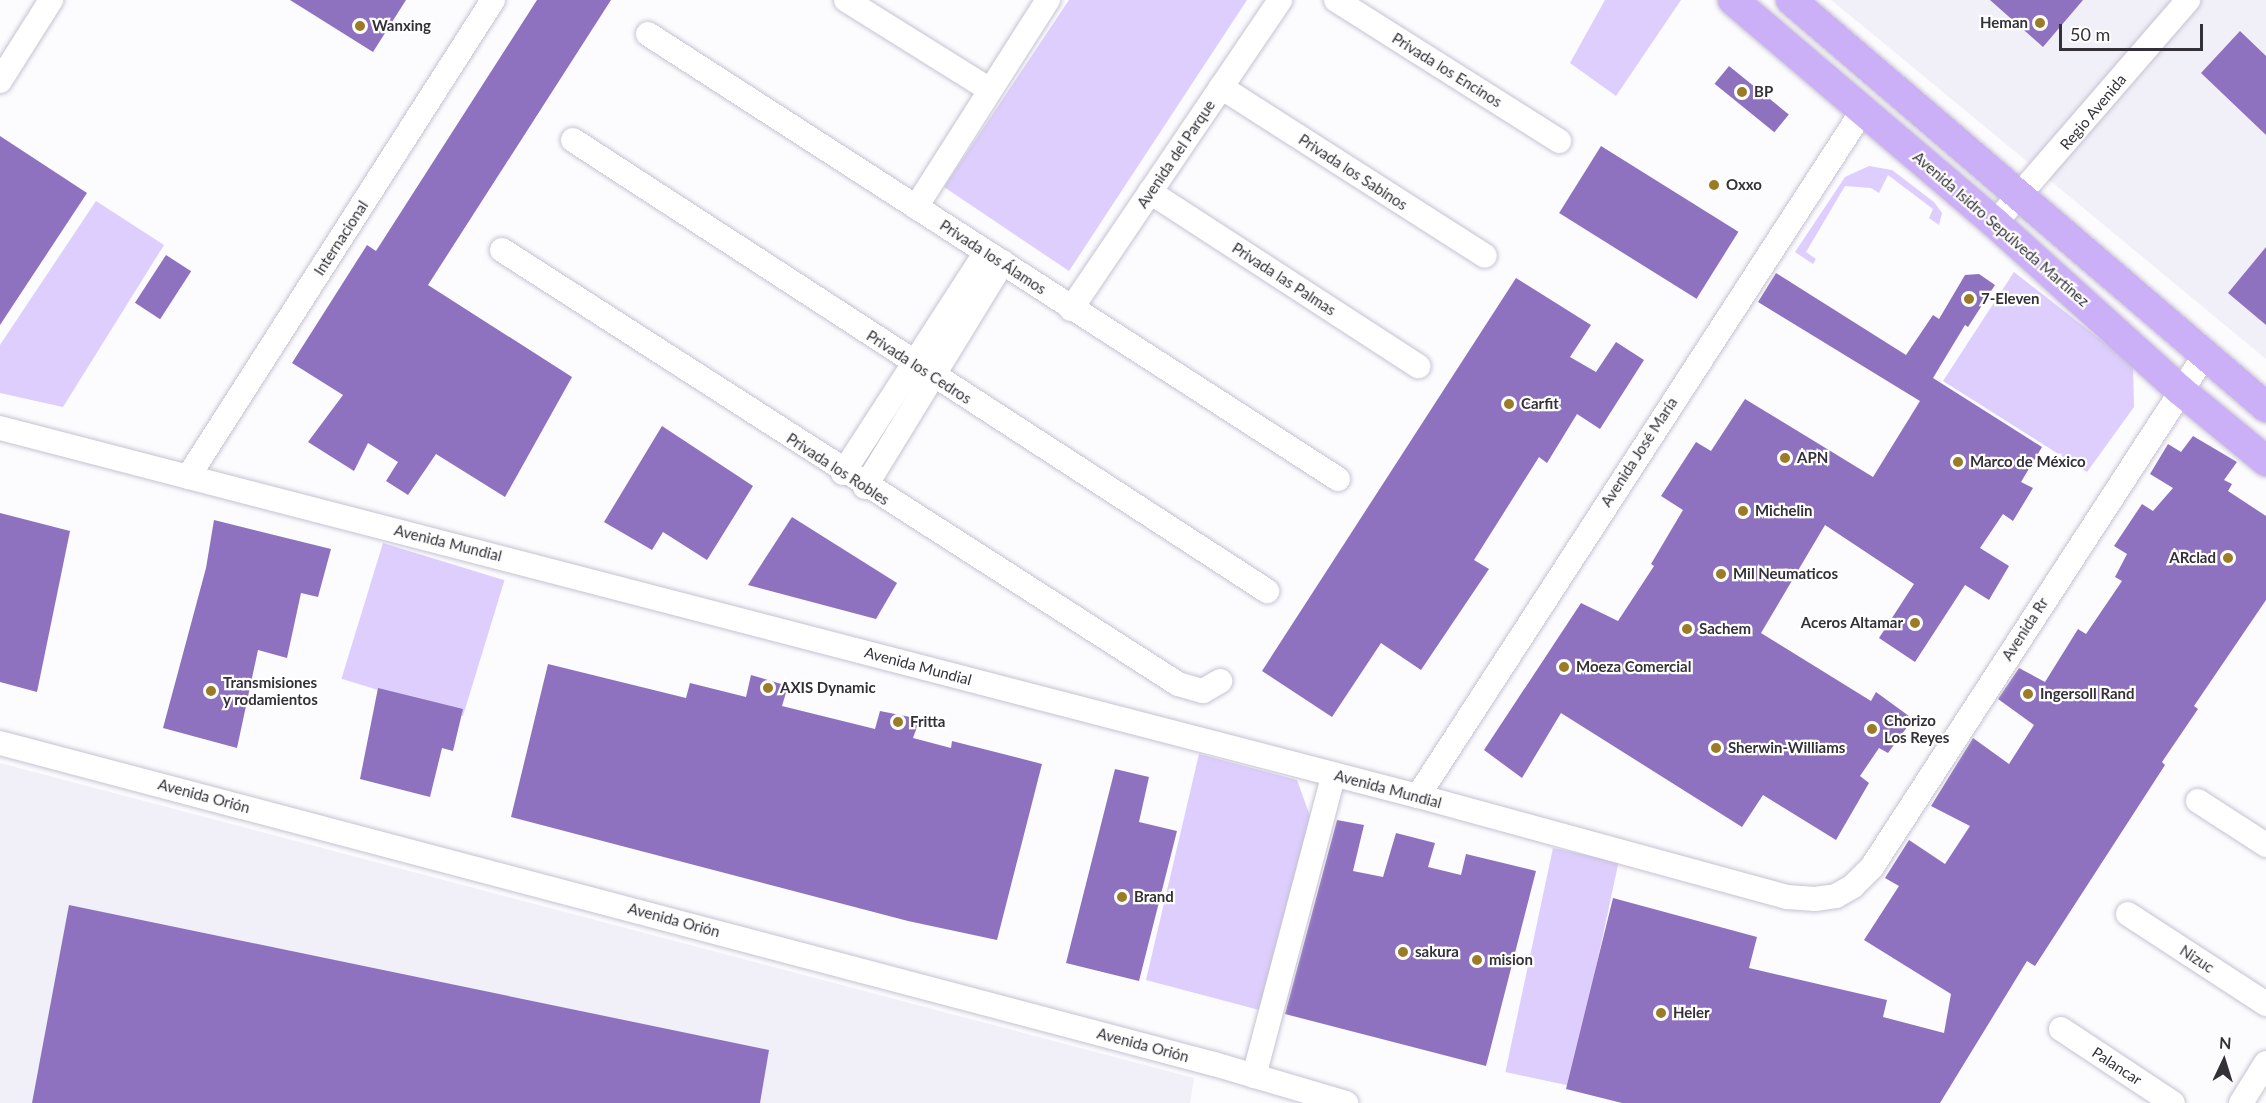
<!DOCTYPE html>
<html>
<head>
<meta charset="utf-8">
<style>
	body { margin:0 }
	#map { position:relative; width:2266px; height:1103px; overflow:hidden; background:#fcfbfe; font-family:Lato,sans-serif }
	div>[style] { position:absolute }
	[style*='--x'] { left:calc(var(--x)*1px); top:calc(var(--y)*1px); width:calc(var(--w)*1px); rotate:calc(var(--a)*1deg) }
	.built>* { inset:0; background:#f1eff8 }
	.green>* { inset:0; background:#ddcefe; transform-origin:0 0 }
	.building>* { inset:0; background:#8e72c0; transform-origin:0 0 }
	.roads { filter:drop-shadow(0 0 2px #c6c2d1) drop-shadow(0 0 2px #c6c2d1) }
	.minor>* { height:24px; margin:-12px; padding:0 12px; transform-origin:12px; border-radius:12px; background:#fff }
	.major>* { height:30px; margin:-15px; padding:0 15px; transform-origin:15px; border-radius:15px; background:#cbb0f8 }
	.dots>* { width:16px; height:16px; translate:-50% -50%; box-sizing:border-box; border:3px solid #fff; border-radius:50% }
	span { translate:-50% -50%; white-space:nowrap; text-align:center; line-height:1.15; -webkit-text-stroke:4.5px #fff; paint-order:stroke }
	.poi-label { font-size:15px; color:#333137; font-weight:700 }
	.right { translate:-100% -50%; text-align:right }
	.left { translate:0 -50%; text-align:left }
	.street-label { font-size:15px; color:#333137 }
	.north { position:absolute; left:2194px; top:1031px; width:60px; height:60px; -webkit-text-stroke:4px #fff; paint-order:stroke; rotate:4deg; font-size:16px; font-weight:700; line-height:24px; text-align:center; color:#333137 }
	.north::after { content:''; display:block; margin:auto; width:21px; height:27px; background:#333137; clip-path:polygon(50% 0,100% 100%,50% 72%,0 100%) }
	.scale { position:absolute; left:2059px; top:24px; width:144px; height:27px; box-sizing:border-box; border:3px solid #333137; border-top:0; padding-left:8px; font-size:18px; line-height:21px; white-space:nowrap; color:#333137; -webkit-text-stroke:4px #fff; paint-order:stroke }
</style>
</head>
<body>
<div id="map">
	<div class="built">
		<div style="clip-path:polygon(1831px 0,2266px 0,2266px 359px,1880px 40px)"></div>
		<div style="clip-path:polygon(0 763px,1194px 1078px,1190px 1103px,0 1103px)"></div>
	</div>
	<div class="green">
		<div style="clip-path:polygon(1069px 0,1247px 0,1069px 271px,944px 187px)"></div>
		<div style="clip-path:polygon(1605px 0,1681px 0,1616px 96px,1570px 63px)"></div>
		<div style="clip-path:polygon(1869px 166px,1892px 170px,1934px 202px,1942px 213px,1939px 225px,1929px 218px,1933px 209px,1888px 175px,1879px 193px,1871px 188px,1845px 186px,1806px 252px,1816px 259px,1813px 264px,1795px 252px,1845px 177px)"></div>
		<div style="clip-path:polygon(96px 201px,164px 245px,63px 407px,0 393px,0 345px)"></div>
		<div style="clip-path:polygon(2014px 272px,2133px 365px,2134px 407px,2087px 472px,1943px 381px)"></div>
		<div style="left:383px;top:543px;width:127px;height:142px;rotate:17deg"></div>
		<div style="clip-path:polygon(1199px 754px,1297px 780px,1310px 816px,1263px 1011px,1146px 980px)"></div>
		<div style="left:1553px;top:848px;width:67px;height:229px;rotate:12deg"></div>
	</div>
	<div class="building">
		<div style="clip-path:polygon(290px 0,406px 0,373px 52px)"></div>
		<div style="clip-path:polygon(537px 0,611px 0,428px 285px,572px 377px,505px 497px,436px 454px,408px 495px,386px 481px,398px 462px,368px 443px,354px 471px,308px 442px,343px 395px,292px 363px,367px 245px,376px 251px)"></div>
		<div style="clip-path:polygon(1990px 0,2083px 0,2043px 47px)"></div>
		<div style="clip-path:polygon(2240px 31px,2266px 56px,2266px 135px,2201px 73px)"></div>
		<div style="left:1729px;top:66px;width:77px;height:23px;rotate:39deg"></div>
		<div style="clip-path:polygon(0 136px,87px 193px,0 325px)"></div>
		<div style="left:1601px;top:146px;width:162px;height:79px;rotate:32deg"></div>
		<div style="clip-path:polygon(2266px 247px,2266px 325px,2228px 293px)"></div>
		<div style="left:166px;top:255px;width:30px;height:57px;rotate:33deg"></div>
		<div style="clip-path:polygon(1776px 273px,1906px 355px,1933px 315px,1939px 319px,1965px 275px,1979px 274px,1995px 285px,1968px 327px,1965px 325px,1933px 378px,2042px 447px,2021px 482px,2033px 488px,2013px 521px,2003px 514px,1980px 548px,2009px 566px,1989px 600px,1965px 585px,1915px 662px,1879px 638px,1914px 584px,1825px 525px,1761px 633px,1871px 701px,1876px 692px,1913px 719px,1888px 753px,1879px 748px,1860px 776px,1869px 783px,1836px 840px,1763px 795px,1742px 827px,1561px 713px,1522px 778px,1484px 750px,1581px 603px,1618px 621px,1654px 566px,1651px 564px,1683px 510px,1661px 496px,1696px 442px,1711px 451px,1745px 399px,1873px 477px,1920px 401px,1758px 302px)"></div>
		<div style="clip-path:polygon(1516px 278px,1591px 325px,1570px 357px,1596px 372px,1616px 342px,1644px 360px,1600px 429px,1577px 414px,1547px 463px,1539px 457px,1474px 560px,1489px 569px,1421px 670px,1381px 643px,1332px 717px,1262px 671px)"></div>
		<div style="clip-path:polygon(662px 426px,753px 486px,707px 560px,663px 532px,652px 550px,604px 522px)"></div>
		<div style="clip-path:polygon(2193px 436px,2237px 462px,2224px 480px,2232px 484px,2228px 491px,2266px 516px,2266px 600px,2194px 706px,2198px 709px,2162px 762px,2165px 765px,2035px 966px,2027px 961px,1940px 1103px,1622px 1103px,1566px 1089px,1613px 898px,1757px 937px,1749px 968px,1887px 1000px,1883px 1017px,1944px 1033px,1951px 994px,1864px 940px,1899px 886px,1885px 878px,1909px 840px,1945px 864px,1970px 826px,1931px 806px,1973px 738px,2009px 764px,2034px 725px,1998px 699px,2019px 668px,2045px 682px,2078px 629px,2086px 634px,2122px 581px,2115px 577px,2127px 554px,2114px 546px,2142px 504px,2153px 511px,2173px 488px,2150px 474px,2168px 444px,2181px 452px)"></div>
		<div style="clip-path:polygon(0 513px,70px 531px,37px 692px,0 682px)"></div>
		<div style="clip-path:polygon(792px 517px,897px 583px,876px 619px,748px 585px)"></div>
		<div style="clip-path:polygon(214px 520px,331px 549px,318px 597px,301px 593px,287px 658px,258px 650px,237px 748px,163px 728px,206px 568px)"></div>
		<div style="clip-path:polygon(548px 664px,686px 698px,690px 683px,746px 697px,751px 675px,788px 686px,782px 706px,875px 729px,880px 711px,920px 719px,913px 738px,951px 748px,952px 741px,1042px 764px,997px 940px,908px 921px,511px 817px)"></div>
		<div style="clip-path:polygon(378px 688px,463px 709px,453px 751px,442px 748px,430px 797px,360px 779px)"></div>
		<div style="clip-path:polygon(1115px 769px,1149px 777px,1139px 822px,1177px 831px,1139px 981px,1066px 963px)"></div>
		<div style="clip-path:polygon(1337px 820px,1364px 825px,1353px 871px,1383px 877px,1396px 833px,1435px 843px,1428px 867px,1461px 875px,1466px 854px,1536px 871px,1486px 1066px,1285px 1014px)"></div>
		<div style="clip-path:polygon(69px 905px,769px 1050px,760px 1103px,32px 1103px)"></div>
	</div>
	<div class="roads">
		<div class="minor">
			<div style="--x:846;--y:0;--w:170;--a:32"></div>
			<div style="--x:1336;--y:0;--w:264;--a:32.3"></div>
			<div style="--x:648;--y:34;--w:821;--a:32.82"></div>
			<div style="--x:0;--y:81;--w:96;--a:-57.8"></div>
			<div style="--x:1221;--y:87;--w:313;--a:32.6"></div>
			<div style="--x:573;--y:140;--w:828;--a:33.02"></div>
			<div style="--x:1150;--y:192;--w:320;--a:33"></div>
			<div style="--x:916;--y:207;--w:246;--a:-57.5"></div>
			<div style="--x:1995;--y:223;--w:295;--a:-49.1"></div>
			<div style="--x:502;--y:250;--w:803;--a:32.7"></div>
			<div style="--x:1178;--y:684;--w:26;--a:16"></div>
			<div style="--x:1203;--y:691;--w:20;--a:-30"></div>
			<div style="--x:1071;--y:309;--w:373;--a:-55.9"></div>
			<div style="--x:0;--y:428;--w:1465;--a:14.55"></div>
			<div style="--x:1418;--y:796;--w:383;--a:15.3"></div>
			<div style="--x:1787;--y:897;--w:28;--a:4"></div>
			<div style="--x:1815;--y:899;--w:21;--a:-8"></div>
			<div style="--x:1836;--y:896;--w:20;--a:-30"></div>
			<div style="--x:1853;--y:886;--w:27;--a:-45"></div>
			<div style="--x:1872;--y:867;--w:613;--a:-56.98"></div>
			<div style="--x:843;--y:473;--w:263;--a:-57.1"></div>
			<div style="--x:188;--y:477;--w:566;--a:-57.4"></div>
			<div style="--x:865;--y:487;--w:264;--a:-58.5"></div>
			<div style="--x:0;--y:743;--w:1256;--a:14.81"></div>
			<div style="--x:1214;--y:1064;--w:138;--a:16.5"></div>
			<div style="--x:1418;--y:796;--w:818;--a:-57.03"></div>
			<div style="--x:2198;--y:801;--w:81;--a:32.9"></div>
			<div style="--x:2128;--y:914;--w:165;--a:33.1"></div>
			<div style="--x:2061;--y:1029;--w:134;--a:33.5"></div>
			<div style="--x:1254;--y:1076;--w:312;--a:-75.2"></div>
			<div style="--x:2241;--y:1103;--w:47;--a:-58"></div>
		</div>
		<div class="major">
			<div style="--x:1733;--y:0;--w:344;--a:40.4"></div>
			<div style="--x:1995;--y:223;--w:249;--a:42.1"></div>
			<div style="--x:2180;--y:390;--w:112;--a:39.5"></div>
			<div style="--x:1791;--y:0;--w:626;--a:40.59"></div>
		</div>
	</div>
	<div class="dots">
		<div style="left:2040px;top:23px;background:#997c25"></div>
		<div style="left:360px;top:26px;background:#997c25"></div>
		<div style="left:1742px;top:92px;background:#997c25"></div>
		<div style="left:1714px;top:185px;background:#997c25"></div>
		<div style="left:1969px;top:299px;background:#997c25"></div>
		<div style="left:1509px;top:404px;background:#997c25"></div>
		<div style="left:1785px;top:458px;background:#997c25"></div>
		<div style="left:1958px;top:462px;background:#997c25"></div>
		<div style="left:1743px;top:511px;background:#997c25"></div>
		<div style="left:2228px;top:558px;background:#997c25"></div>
		<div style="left:1721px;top:574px;background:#997c25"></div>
		<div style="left:1915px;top:623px;background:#997c25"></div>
		<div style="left:1687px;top:629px;background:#997c25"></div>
		<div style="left:1564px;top:667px;background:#997c25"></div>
		<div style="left:768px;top:688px;background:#997c25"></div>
		<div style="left:211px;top:691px;background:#997c25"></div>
		<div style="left:2028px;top:694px;background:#997c25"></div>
		<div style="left:898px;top:722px;background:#997c25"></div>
		<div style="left:1872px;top:729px;background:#997c25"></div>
		<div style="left:1716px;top:748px;background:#997c25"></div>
		<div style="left:1122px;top:897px;background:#997c25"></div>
		<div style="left:1403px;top:952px;background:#997c25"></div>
		<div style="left:1477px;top:960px;background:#997c25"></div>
		<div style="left:1661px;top:1013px;background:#997c25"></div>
	</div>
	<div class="poi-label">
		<span class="right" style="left:2028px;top:23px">Heman</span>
		<span class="left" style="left:372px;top:26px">Wanxing</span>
		<span class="left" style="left:1754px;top:92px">BP</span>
		<span class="left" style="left:1726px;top:185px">Oxxo</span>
		<span class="left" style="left:1981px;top:299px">7-Eleven</span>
		<span class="left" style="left:1521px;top:404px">Carfit</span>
		<span class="left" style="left:1797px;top:458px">APN</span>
		<span class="left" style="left:1970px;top:462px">Marco de México</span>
		<span class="left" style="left:1755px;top:511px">Michelin</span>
		<span class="right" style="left:2216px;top:558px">ARclad</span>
		<span class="left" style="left:1733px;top:574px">Mil Neumaticos</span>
		<span class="right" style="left:1903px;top:623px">Aceros Altamar</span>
		<span class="left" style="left:1699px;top:629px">Sachem</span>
		<span class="left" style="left:1576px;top:667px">Moeza Comercial</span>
		<span class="left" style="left:223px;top:691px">Transmisiones<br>y rodamientos</span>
		<span class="left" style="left:780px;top:688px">AXIS Dynamic</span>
		<span class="left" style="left:2040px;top:694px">Ingersoll Rand</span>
		<span class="left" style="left:1884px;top:729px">Chorizo<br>Los Reyes</span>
		<span class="left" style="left:910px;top:722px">Fritta</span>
		<span class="left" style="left:1728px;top:748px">Sherwin-Williams</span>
		<span class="left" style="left:1134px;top:897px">Brand</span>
		<span class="left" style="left:1415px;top:952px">sakura</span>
		<span class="left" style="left:1489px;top:960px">mision</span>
		<span class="left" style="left:1673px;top:1013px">Heler</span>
	</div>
	<div class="street-label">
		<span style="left:1447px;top:70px;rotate:32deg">Privada los Encinos</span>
		<span style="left:2093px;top:112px;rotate:-50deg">Regio Avenida</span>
		<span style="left:1176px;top:154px;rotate:-56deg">Avenida del Parque</span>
		<span style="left:1353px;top:172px;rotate:33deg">Privada los Sabinos</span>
		<span style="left:2001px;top:229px;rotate:41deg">Avenida Isidro Sepúlveda Martínez</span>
		<span style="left:341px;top:238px;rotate:-57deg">Internacional</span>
		<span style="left:993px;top:257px;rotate:33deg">Privada los Álamos</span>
		<span style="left:1284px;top:279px;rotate:33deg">Privada las Palmas</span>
		<span style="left:919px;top:367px;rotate:33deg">Privada los Cedros</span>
		<span style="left:1639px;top:452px;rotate:-57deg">Avenida José María</span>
		<span style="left:838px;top:469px;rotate:33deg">Privada los Robles</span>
		<span style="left:448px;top:543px;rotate:14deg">Avenida Mundial</span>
		<span style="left:2025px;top:629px;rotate:-57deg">Avenida Rr</span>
		<span style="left:918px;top:666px;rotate:15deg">Avenida Mundial</span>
		<span style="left:1388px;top:789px;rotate:15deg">Avenida Mundial</span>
		<span style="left:204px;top:796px;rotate:15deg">Avenida Orión</span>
		<span style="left:674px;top:920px;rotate:15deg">Avenida Orión</span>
		<span style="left:2197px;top:959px;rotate:33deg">Nizuc</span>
		<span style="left:1143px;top:1045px;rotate:15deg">Avenida Orión</span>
		<span style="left:2117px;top:1066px;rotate:33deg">Palancar</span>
	</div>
	<div class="north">N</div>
	<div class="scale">50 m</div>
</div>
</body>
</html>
